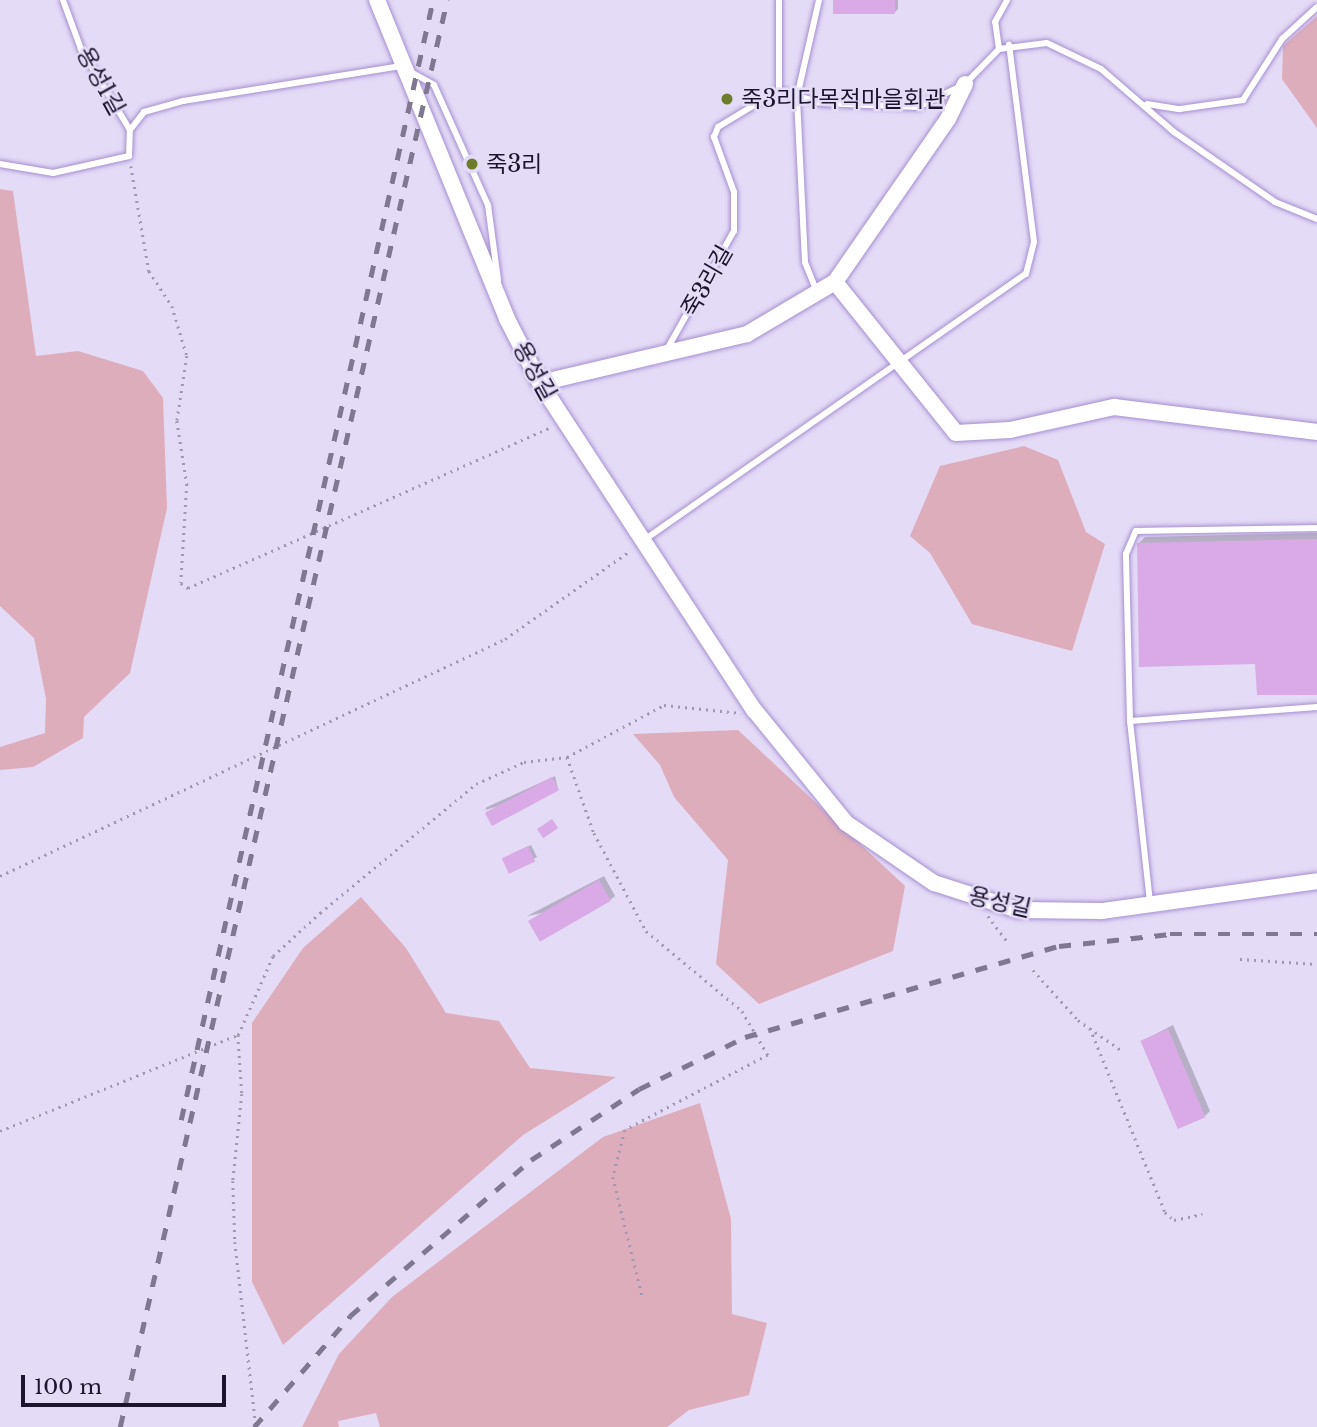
<!DOCTYPE html>
<html>
<head>
<meta charset="utf-8">
<style>
	body { margin:0 }
	#map { position:relative; width:1317px; height:1427px; overflow:hidden; background:#e4dbf7; font-family:"Libre Baskerville","Noto Sans KR",serif }
	div>[style] { position:absolute }
	[style*='--x'] { left:calc(var(--x)*1px); top:calc(var(--y)*1px); width:calc(var(--w)*1px); rotate:calc(var(--a)*1deg) }
	.green>* { inset:0; background:#deadbb }
	.shadow>* { inset:0; background:#0003 }
	.building>* { inset:0; background:#d9aae6; transform-origin:0 0 }
	.path>* { height:2.5px; margin-top:-1.25px; transform-origin:0; background:repeating-linear-gradient(90deg,#a097b2 0 2px,transparent 0 7px) }
	.roads { filter:drop-shadow(0 0 2px #a58fd1) drop-shadow(0 0 2px #a58fd1) }
	.lane>* { height:6px; margin:-3px; padding:0 3px; transform-origin:3px; border-radius:3px; background:#fff }
	.secondary>* { height:16px; margin:-8px; padding:0 8px; transform-origin:8px; border-radius:8px; background:#fff }
	.rail>* { height:4.5px; margin-top:-2.25px; transform-origin:0; background:repeating-linear-gradient(90deg,#807791 0 12px,transparent 0 24px) }
	.dots>* { width:19px; height:19px; translate:-50% -50%; box-sizing:border-box; border:4px solid #e4dbf7; border-radius:50% }
	span { translate:-50% -50%; white-space:nowrap; text-align:center; line-height:1.15; -webkit-text-stroke:5px #e4dbf7; paint-order:stroke }
	.street-label { font-size:23px; color:#1d142d }
	.poi-label { font-size:23px; color:#1d142d }
	.left { translate:0 -50%; text-align:left }
	.scale { position:absolute; left:21px; top:1375px; width:205px; height:32px; box-sizing:border-box; border:4px solid #1d142d; border-top:0; padding-left:9px; font-size:21px; line-height:24px; white-space:nowrap; color:#1d142d; -webkit-text-stroke:5px #e4dbf7; paint-order:stroke }
</style>
</head>
<body>
<div id="map">
	<div class="green">
		<div style="clip-path:polygon(1317px 16px,1317px 128px,1282px 79px,1283px 46px)"></div>
		<div style="clip-path:polygon(0 189px,13px 191px,36px 356px,78px 351px,143px 371px,163px 398px,167px 508px,130px 673px,84px 717px,83px 738px,33px 767px,0 770px,0 747px,45px 733px,46px 699px,34px 638px,0 606px)"></div>
		<div style="clip-path:polygon(1024px 446px,1058px 460px,1086px 532px,1105px 544px,1072px 651px,972px 624px,930px 553px,910px 536px,940px 466px)"></div>
		<div style="clip-path:polygon(738px 730px,905px 886px,893px 951px,759px 1004px,716px 964px,728px 860px,674px 797px,660px 765px,633px 734px)"></div>
		<div style="clip-path:polygon(361px 897px,406px 948px,446px 1013px,499px 1021px,530px 1068px,616px 1077px,523px 1135px,283px 1345px,252px 1282px,252px 1023px,303px 948px)"></div>
		<div style="clip-path:polygon(700px 1103px,731px 1219px,732px 1314px,767px 1323px,749px 1395px,689px 1410px,667px 1427px,380px 1427px,376px 1413px,338px 1421px,339px 1427px,302px 1427px,339px 1354px,392px 1297px,603px 1137px)"></div>
	</div>
	<div class="shadow">
		<div style="clip-path:polygon(835px 0,898px 0,898px 9px,894px 13px)"></div>
		<div style="clip-path:polygon(1317px 533px,1317px 693px,1257px 662px,1139px 543px,1145px 537px)"></div>
		<div style="clip-path:polygon(555px 776px,558px 789px,485px 810px,487px 807px)"></div>
		<div style="clip-path:polygon(531px 845px,537px 857px,510px 871px,507px 857px)"></div>
		<div style="clip-path:polygon(604px 876px,615px 896px,610px 900px,527px 916px)"></div>
		<div style="clip-path:polygon(1173px 1025px,1210px 1111px,1205px 1116px,1142px 1041px)"></div>
	</div>
	<div class="building">
		<div style="left:833px;top:0;width:62px;height:14px"></div>
		<div style="clip-path:polygon(1317px 539px,1317px 695px,1257px 695px,1255px 664px,1139px 667px,1137px 543px)"></div>
		<div style="left:552px;top:777px;width:15px;height:76px;rotate:62deg"></div>
		<div style="left:552px;top:819px;width:11px;height:18px;rotate:56deg"></div>
		<div style="left:528px;top:846px;width:17px;height:29px;rotate:65deg"></div>
		<div style="left:599px;top:880px;width:24px;height:82px;rotate:60deg"></div>
		<div style="left:1168px;top:1029px;width:96px;height:30px;rotate:67deg"></div>
	</div>
	<div class="path">
		<div style="--x:131;--y:166;--w:107;--a:80.3"></div>
		<div style="--x:149;--y:271;--w:42;--a:56.7"></div>
		<div style="--x:172;--y:306;--w:52;--a:73.3"></div>
		<div style="--x:187;--y:356;--w:66;--a:98.7"></div>
		<div style="--x:177;--y:421;--w:64;--a:81"></div>
		<div style="--x:187;--y:484;--w:99;--a:93.5"></div>
		<div style="--x:181;--y:583;--w:9;--a:36"></div>
		<div style="--x:188;--y:588;--w:398;--a:-23.9"></div>
		<div style="--x:567;--y:757;--w:110;--a:-28.2"></div>
		<div style="--x:664;--y:705;--w:77;--a:5.9"></div>
		<div style="--x:0;--y:876;--w:558;--a:-25.14"></div>
		<div style="--x:505;--y:639;--w:154;--a:-35.2"></div>
		<div style="--x:988;--y:916;--w:35;--a:53"></div>
		<div style="--x:1240;--y:959;--w:77;--a:3.7"></div>
		<div style="--x:1033;--y:970;--w:67;--a:48"></div>
		<div style="--x:1078;--y:1020;--w:52;--a:34.9"></div>
		<div style="--x:1090;--y:1028;--w:199;--a:67.8"></div>
		<div style="--x:1165;--y:1212;--w:12;--a:42"></div>
		<div style="--x:1174;--y:1220;--w:29;--a:-12"></div>
		<div style="--x:238;--y:1035;--w:59;--a:86.1"></div>
		<div style="--x:242;--y:1094;--w:87;--a:95.9"></div>
		<div style="--x:233;--y:1181;--w:61;--a:88.1"></div>
		<div style="--x:235;--y:1242;--w:186;--a:83.5"></div>
		<div style="--x:0;--y:1131;--w:257;--a:-22"></div>
		<div style="--x:238;--y:1035;--w:86;--a:-66.1"></div>
		<div style="--x:273;--y:956;--w:64;--a:-42.5"></div>
		<div style="--x:320;--y:913;--w:202;--a:-39.6"></div>
		<div style="--x:476;--y:784;--w:53;--a:-24.6"></div>
		<div style="--x:524;--y:762;--w:43;--a:-6.6"></div>
		<div style="--x:567;--y:757;--w:81;--a:70.4"></div>
		<div style="--x:594;--y:833;--w:111;--a:62"></div>
		<div style="--x:646;--y:931;--w:125;--a:39.8"></div>
		<div style="--x:742;--y:1011;--w:51;--a:59.4"></div>
		<div style="--x:768;--y:1055;--w:161;--a:152.3"></div>
		<div style="--x:625;--y:1130;--w:49;--a:104.3"></div>
		<div style="--x:613;--y:1177;--w:126;--a:76.2"></div>
	</div>
	<div class="roads">
		<div class="lane">
			<div style="--x:779;--y:0;--w:90;--a:90"></div>
			<div style="--x:999;--y:49;--w:27;--a:-98"></div>
			<div style="--x:995;--y:22;--w:25;--a:-61"></div>
			<div style="--x:411;--y:72;--w:26;--a:29"></div>
			<div style="--x:434;--y:85;--w:132;--a:65.8"></div>
			<div style="--x:488;--y:205;--w:76;--a:82.4"></div>
			<div style="--x:1147;--y:104;--w:33;--a:9"></div>
			<div style="--x:1180;--y:109;--w:64;--a:-8.1"></div>
			<div style="--x:1243;--y:100;--w:72;--a:-57.4"></div>
			<div style="--x:1282;--y:39;--w:47;--a:-42.4"></div>
			<div style="--x:130;--y:130;--w:23;--a:-52"></div>
			<div style="--x:144;--y:112;--w:41;--a:-15.8"></div>
			<div style="--x:183;--y:101;--w:221;--a:-9.1"></div>
			<div style="--x:0;--y:164;--w:54;--a:9.6"></div>
			<div style="--x:53;--y:173;--w:78;--a:-12.6"></div>
			<div style="--x:129;--y:156;--w:26;--a:-88"></div>
			<div style="--x:130;--y:130;--w:95;--a:-121.2"></div>
			<div style="--x:81;--y:49;--w:52;--a:-110.2"></div>
			<div style="--x:817;--y:292;--w:32;--a:-112"></div>
			<div style="--x:805;--y:262;--w:165;--a:-92.8"></div>
			<div style="--x:797;--y:97;--w:99;--a:-77.2"></div>
			<div style="--x:666;--y:351;--w:138;--a:-60.5"></div>
			<div style="--x:734;--y:231;--w:39;--a:-90"></div>
			<div style="--x:734;--y:192;--w:59;--a:-110"></div>
			<div style="--x:714;--y:137;--w:11;--a:-68"></div>
			<div style="--x:718;--y:127;--w:71;--a:-31.2"></div>
			<div style="--x:779;--y:90;--w:44;--a:17.2"></div>
			<div style="--x:821;--y:103;--w:97;--a:2.4"></div>
			<div style="--x:918;--y:107;--w:52;--a:-26.1"></div>
			<div style="--x:965;--y:84;--w:49;--a:-45.8"></div>
			<div style="--x:999;--y:49;--w:48;--a:-7.1"></div>
			<div style="--x:1047;--y:43;--w:60;--a:25.7"></div>
			<div style="--x:1101;--y:69;--w:96;--a:40.8"></div>
			<div style="--x:1174;--y:132;--w:123;--a:34.7"></div>
			<div style="--x:1275;--y:202;--w:45;--a:22"></div>
			<div style="--x:644;--y:540;--w:465;--a:-34.9"></div>
			<div style="--x:1026;--y:274;--w:33;--a:-76"></div>
			<div style="--x:1034;--y:242;--w:199;--a:-97.2"></div>
			<div style="--x:1130;--y:721;--w:188;--a:-4.3"></div>
			<div style="--x:1150;--y:902;--w:182;--a:-96.3"></div>
			<div style="--x:1130;--y:721;--w:167;--a:-91.4"></div>
			<div style="--x:1126;--y:554;--w:25;--a:-67"></div>
			<div style="--x:1136;--y:531;--w:181;--a:-0.9"></div>
		</div>
		<div class="secondary">
			<div style="--x:377;--y:0;--w:344;--a:67.8"></div>
			<div style="--x:507;--y:319;--w:72;--a:62.7"></div>
			<div style="--x:540;--y:383;--w:392;--a:56.8"></div>
			<div style="--x:755;--y:711;--w:144;--a:50.9"></div>
			<div style="--x:846;--y:823;--w:107;--a:34.3"></div>
			<div style="--x:934;--y:883;--w:88;--a:17.8"></div>
			<div style="--x:1018;--y:910;--w:84;--a:0.7"></div>
			<div style="--x:1102;--y:911;--w:217;--a:-7.9"></div>
			<div style="--x:835;--y:282;--w:193;--a:51.3"></div>
			<div style="--x:956;--y:433;--w:54;--a:-3.2"></div>
			<div style="--x:1010;--y:430;--w:107;--a:-12.5"></div>
			<div style="--x:1114;--y:407;--w:205;--a:7"></div>
			<div style="--x:540;--y:383;--w:213;--a:-13.3"></div>
			<div style="--x:747;--y:334;--w:102;--a:-30.6"></div>
			<div style="--x:835;--y:282;--w:198;--a:-55.3"></div>
			<div style="--x:948;--y:119;--w:39;--a:-64"></div>
		</div>
	</div>
	<div class="rail">
		<div style="--x:181;--y:1120;--w:1148;--a:-77.32"></div>
		<div style="--x:120;--y:1427;--w:1464;--a:-77.09"></div>
		<div style="--x:254;--y:1427;--w:147;--a:-49.1"></div>
		<div style="--x:350;--y:1316;--w:239;--a:-40.8"></div>
		<div style="--x:531;--y:1160;--w:129;--a:-33.3"></div>
		<div style="--x:639;--y:1089;--w:118;--a:-26.1"></div>
		<div style="--x:745;--y:1037;--w:327;--a:-16.2"></div>
		<div style="--x:1059;--y:946;--w:112;--a:-6.2"></div>
		<div style="--x:1170;--y:934;--w:147;--a:0"></div>
	</div>
	<div class="dots">
		<div style="left:727px;top:99px;background:#6e7d2b"></div>
		<div style="left:472px;top:164px;background:#6e7d2b"></div>
	</div>
	<div class="street-label">
		<span style="left:101px;top:81px;rotate:61deg">용성1길</span>
		<span style="left:707px;top:281px;rotate:-60deg">죽3리길</span>
		<span style="left:535px;top:371px;rotate:61deg">용성길</span>
		<span style="left:1000px;top:902px;rotate:13deg">용성길</span>
	</div>
	<div class="poi-label">
		<span class="left" style="left:741px;top:99px">죽3리다목적마을회관</span>
		<span class="left" style="left:486px;top:164px">죽3리</span>
	</div>
	<div class="scale">100 m</div>
</div>
</body>
</html>
